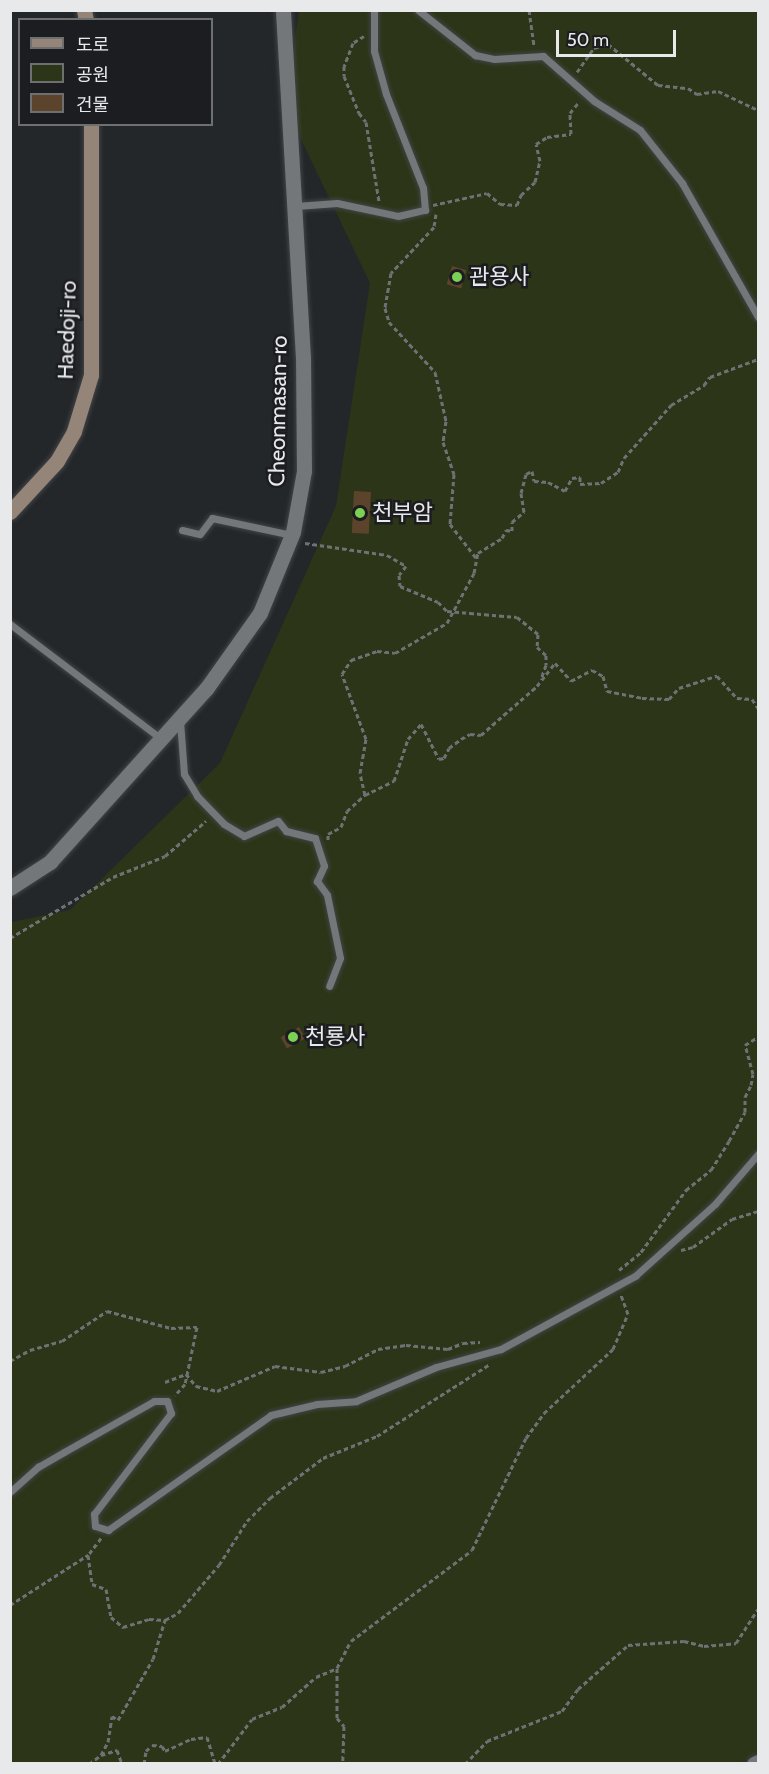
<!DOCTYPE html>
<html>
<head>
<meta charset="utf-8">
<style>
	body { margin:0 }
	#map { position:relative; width:769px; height:1774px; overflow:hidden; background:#24272a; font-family:Cabin,"Noto Sans KR",sans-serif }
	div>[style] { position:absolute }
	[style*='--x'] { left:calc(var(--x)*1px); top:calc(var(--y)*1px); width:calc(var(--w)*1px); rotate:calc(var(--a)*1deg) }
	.green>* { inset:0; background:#2c3517 }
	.building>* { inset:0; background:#5c442c; transform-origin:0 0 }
	.path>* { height:3px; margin-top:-1.5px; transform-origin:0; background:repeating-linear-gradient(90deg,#6f7174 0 4.5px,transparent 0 7.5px) }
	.roads { filter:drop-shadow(0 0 2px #424446) drop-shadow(0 0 2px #424446) }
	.service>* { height:7px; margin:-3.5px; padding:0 3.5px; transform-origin:3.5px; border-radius:3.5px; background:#74777a }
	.tertiary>* { height:15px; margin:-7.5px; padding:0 7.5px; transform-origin:7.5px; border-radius:7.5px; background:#74777a }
	.secondary>* { height:15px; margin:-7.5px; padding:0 7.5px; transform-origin:7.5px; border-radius:7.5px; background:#958579 }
	.dots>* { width:16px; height:16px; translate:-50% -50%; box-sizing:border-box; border:3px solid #1b1d20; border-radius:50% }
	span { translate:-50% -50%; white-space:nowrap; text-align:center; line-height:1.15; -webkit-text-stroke:5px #1b1d20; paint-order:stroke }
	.poi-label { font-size:22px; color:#e7e9eb }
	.left { translate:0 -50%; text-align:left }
	.street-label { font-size:22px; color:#e7e9eb }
	.frame { position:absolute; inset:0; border:12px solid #e7e9eb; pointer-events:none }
	.legend { position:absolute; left:18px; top:18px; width:195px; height:108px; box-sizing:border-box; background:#1b1d20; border:2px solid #6d6f71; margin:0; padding:8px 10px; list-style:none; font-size:18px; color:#e7e9eb }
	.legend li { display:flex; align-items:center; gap:12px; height:30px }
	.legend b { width:30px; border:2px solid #6d6f71 }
	.scale { position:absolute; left:556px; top:30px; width:120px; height:27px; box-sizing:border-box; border:3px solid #e7e9eb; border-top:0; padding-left:8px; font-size:18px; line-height:21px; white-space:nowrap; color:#e7e9eb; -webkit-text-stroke:4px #1b1d20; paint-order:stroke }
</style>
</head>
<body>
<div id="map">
	<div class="green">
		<div style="clip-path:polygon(299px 11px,758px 11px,758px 1752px,739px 1764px,11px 1764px,11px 922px,70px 910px,220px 763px,336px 506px,370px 283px,285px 106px)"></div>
	</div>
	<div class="building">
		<div style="left:452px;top:266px;width:15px;height:19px;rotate:16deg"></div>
		<div style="left:354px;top:491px;width:17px;height:42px;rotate:3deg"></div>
		<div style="left:299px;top:1027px;width:13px;height:21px;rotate:61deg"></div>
	</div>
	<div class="path">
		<div style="--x:529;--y:10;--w:37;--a:82"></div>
		<div style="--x:364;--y:36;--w:13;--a:148"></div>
		<div style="--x:353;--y:43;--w:25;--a:111"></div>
		<div style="--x:344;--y:66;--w:10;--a:90"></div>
		<div style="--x:344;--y:76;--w:40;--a:68"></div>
		<div style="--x:359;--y:113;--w:11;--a:52"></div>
		<div style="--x:366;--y:122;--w:80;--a:80.7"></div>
		<div style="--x:577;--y:72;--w:29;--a:-55"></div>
		<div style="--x:594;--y:48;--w:15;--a:-16"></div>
		<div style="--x:608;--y:44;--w:65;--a:39.4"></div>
		<div style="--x:658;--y:85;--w:30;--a:6"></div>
		<div style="--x:688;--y:88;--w:11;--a:34"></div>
		<div style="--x:697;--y:94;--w:21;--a:-8"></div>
		<div style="--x:718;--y:91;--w:44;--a:25.4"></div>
		<div style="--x:433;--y:205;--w:55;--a:-12.5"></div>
		<div style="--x:487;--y:193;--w:17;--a:40"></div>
		<div style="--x:500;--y:204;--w:17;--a:3"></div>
		<div style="--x:517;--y:205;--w:11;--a:-68"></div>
		<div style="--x:521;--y:195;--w:19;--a:-43"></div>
		<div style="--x:535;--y:182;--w:22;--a:-77"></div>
		<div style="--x:540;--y:161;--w:17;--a:-103"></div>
		<div style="--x:536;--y:144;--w:13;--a:-32"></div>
		<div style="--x:547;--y:137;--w:24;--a:-7"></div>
		<div style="--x:571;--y:134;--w:21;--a:-93"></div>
		<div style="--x:570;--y:113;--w:14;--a:-51"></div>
		<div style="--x:436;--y:214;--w:13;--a:99"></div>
		<div style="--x:434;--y:227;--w:63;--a:133.1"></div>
		<div style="--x:391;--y:273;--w:36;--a:100"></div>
		<div style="--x:385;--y:308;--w:15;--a:74"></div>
		<div style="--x:389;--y:322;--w:68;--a:47.4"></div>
		<div style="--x:435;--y:372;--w:50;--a:77.3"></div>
		<div style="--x:446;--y:421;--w:21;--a:98"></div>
		<div style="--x:443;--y:442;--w:34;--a:71"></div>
		<div style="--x:454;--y:474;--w:50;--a:94.6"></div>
		<div style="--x:450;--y:524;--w:44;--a:52.4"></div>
		<div style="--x:305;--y:543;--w:83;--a:8.3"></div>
		<div style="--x:387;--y:555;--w:22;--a:30"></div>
		<div style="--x:406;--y:566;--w:11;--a:128"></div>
		<div style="--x:399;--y:575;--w:11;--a:85"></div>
		<div style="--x:400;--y:586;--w:41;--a:22.8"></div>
		<div style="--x:438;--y:602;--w:13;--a:45"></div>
		<div style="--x:447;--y:611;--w:70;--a:4.9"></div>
		<div style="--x:517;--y:617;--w:27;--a:39"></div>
		<div style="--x:538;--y:634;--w:13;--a:94"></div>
		<div style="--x:537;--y:647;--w:12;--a:42"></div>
		<div style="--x:546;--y:655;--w:10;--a:90"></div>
		<div style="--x:546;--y:665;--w:15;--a:110"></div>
		<div style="--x:365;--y:795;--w:23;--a:-103"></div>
		<div style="--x:360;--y:773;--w:35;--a:-80"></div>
		<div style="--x:366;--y:739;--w:69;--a:-110.3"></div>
		<div style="--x:342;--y:674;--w:17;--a:-57"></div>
		<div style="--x:351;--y:660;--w:28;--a:-19"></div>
		<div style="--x:377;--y:651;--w:18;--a:6"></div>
		<div style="--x:395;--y:653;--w:60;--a:-30"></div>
		<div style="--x:447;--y:623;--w:57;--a:-61.6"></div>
		<div style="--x:474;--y:573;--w:20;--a:-79"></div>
		<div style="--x:478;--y:553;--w:28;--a:-32"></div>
		<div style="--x:502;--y:538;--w:9;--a:-63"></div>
		<div style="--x:506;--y:530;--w:6;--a:9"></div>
		<div style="--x:512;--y:531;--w:9;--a:-90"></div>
		<div style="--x:512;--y:522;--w:16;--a:-40"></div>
		<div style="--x:524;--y:512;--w:19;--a:-99"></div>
		<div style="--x:521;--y:493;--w:20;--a:-75"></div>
		<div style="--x:526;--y:474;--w:7;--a:-27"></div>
		<div style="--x:532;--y:471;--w:10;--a:79"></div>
		<div style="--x:534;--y:481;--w:14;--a:4"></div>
		<div style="--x:548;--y:482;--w:19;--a:28"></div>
		<div style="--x:565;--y:491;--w:15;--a:-62"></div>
		<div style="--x:572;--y:478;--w:8;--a:-7"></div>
		<div style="--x:580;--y:477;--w:7;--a:90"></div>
		<div style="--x:580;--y:484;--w:21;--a:-3"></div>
		<div style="--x:601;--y:483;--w:20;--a:-33"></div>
		<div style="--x:618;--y:472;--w:15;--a:-67"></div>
		<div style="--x:624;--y:458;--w:71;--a:-48.4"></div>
		<div style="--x:671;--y:405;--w:39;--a:-31"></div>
		<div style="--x:704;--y:385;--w:10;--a:-53"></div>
		<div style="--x:710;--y:377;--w:51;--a:-20.6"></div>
		<div style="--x:328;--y:840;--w:6;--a:-90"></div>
		<div style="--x:328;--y:834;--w:15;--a:-28"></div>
		<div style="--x:341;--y:827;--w:17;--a:-69"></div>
		<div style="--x:347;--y:811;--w:24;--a:-42"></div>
		<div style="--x:365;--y:795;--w:32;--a:-26"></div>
		<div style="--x:394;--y:781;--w:44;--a:-71.6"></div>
		<div style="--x:408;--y:739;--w:20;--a:-49"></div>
		<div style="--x:421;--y:724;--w:39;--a:63"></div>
		<div style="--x:439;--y:759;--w:5;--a:-11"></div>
		<div style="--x:444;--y:758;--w:11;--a:-63"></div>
		<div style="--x:449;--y:748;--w:15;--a:-37"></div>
		<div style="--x:461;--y:739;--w:10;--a:-29"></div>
		<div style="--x:470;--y:734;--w:11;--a:5"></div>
		<div style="--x:481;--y:735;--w:74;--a:-41.2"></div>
		<div style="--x:537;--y:686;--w:29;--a:-52"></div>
		<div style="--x:555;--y:663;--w:24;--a:48"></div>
		<div style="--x:571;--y:681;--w:24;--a:-28"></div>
		<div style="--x:592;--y:670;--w:13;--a:29"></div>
		<div style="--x:603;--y:676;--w:16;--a:75"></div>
		<div style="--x:607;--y:691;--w:36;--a:11"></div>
		<div style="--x:642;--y:698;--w:27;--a:2"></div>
		<div style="--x:669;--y:699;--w:15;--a:-48"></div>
		<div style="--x:679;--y:688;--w:40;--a:-18"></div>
		<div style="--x:717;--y:676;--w:30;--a:48"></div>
		<div style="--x:737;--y:698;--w:15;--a:4"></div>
		<div style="--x:752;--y:699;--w:11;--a:56"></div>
		<div style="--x:10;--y:938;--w:120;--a:-30.6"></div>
		<div style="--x:113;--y:877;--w:56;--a:-22"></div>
		<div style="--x:165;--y:856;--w:54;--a:-40.5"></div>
		<div style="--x:681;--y:1250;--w:12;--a:-14"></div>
		<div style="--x:693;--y:1247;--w:48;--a:-35.7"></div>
		<div style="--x:732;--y:1219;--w:27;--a:-17"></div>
		<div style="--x:619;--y:1270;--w:28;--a:-39"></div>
		<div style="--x:641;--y:1252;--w:77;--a:-54"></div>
		<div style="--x:686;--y:1190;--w:32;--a:-39"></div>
		<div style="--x:711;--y:1170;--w:34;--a:-58"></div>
		<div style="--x:729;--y:1141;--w:33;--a:-61"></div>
		<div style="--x:745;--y:1112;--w:15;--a:-90"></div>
		<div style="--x:745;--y:1097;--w:13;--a:-63"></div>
		<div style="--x:751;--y:1085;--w:11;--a:-80"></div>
		<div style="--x:753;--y:1074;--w:30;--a:-105"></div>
		<div style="--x:745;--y:1045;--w:15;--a:-32"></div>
		<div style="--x:10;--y:1361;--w:23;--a:-29"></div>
		<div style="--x:30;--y:1350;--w:33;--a:-16"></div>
		<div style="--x:62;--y:1341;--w:54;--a:-33.7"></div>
		<div style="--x:107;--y:1311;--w:66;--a:14.9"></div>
		<div style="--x:171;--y:1328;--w:26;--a:-2"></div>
		<div style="--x:197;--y:1327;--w:58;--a:101.9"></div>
		<div style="--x:185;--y:1384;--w:15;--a:132"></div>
		<div style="--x:165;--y:1382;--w:22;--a:-21"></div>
		<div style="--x:186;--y:1374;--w:16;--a:50"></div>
		<div style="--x:196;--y:1386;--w:22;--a:13"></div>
		<div style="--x:217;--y:1391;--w:63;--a:-23.3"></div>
		<div style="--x:275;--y:1366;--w:46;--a:7.4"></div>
		<div style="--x:321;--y:1372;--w:25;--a:-14"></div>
		<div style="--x:345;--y:1366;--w:37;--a:-27"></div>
		<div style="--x:378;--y:1349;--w:28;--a:-8"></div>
		<div style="--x:406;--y:1345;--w:42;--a:5.4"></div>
		<div style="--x:448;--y:1349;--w:16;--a:-22"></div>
		<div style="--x:463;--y:1343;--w:17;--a:-3"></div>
		<div style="--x:101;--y:1538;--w:21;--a:127"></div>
		<div style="--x:88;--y:1555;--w:29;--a:82"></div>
		<div style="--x:92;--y:1584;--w:15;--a:20"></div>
		<div style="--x:106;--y:1589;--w:28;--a:80"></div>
		<div style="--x:111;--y:1617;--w:16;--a:40"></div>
		<div style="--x:123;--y:1627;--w:27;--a:-17"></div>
		<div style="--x:149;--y:1619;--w:16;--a:4"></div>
		<div style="--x:165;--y:1620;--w:15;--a:-28"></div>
		<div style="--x:178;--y:1613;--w:63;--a:-49.5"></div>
		<div style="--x:219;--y:1565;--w:52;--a:-57.5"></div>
		<div style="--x:247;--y:1521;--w:33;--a:-45"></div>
		<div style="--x:270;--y:1498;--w:66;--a:-37"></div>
		<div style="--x:323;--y:1458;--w:58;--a:-22.2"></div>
		<div style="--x:377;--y:1436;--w:134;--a:-32.5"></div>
		<div style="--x:10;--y:1605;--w:93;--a:-32.7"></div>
		<div style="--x:337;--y:1668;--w:50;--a:90"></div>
		<div style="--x:337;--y:1718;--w:11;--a:49"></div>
		<div style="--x:344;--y:1726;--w:38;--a:92"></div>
		<div style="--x:101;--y:1755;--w:17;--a:-17"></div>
		<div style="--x:117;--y:1750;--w:15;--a:70"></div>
		<div style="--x:89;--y:1764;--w:15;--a:-37"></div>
		<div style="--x:101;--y:1755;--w:15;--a:-62"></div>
		<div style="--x:108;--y:1742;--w:26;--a:-81"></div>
		<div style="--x:112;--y:1716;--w:7;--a:34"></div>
		<div style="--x:118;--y:1720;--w:70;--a:-60.2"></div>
		<div style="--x:153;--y:1659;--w:41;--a:-72.9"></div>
		<div style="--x:144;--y:1764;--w:13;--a:-81"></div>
		<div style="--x:146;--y:1751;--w:8;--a:-45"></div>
		<div style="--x:152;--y:1745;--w:10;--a:6"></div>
		<div style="--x:162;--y:1746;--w:6;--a:59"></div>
		<div style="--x:165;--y:1751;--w:29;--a:-25"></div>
		<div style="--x:191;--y:1739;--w:16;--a:-7"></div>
		<div style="--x:207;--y:1737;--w:28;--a:73"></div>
		<div style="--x:218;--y:1764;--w:56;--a:-52.9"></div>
		<div style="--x:252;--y:1719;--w:32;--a:-22"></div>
		<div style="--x:282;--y:1707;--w:45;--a:-41.4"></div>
		<div style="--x:316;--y:1677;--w:23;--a:-23"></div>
		<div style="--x:337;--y:1668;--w:30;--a:-63"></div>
		<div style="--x:351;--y:1641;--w:151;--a:-36.9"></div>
		<div style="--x:472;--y:1550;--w:124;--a:-64.3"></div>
		<div style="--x:526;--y:1438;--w:31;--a:-54"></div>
		<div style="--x:544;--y:1413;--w:94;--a:-42.8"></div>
		<div style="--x:613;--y:1349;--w:38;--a:-67"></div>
		<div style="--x:628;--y:1314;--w:20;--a:-110"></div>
		<div style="--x:465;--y:1764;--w:32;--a:-46"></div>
		<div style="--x:487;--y:1741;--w:81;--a:-21.8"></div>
		<div style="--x:562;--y:1711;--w:27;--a:-54"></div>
		<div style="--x:578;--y:1689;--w:67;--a:-41.3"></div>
		<div style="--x:628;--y:1645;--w:56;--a:-4.1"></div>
		<div style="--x:684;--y:1641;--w:21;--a:14"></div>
		<div style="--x:704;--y:1646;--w:32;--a:-5"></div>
		<div style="--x:736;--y:1643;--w:40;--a:-57.1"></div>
	</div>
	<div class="roads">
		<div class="service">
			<div style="--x:418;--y:10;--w:73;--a:38.3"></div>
			<div style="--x:475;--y:55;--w:19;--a:12"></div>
			<div style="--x:494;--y:59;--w:49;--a:-3.5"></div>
			<div style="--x:543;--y:56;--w:68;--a:41.4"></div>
			<div style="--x:594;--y:101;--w:54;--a:32.2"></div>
			<div style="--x:640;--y:130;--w:68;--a:51.6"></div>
			<div style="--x:682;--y:183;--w:154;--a:60.4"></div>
			<div style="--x:296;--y:206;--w:41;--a:-4.2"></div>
			<div style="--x:337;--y:203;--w:62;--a:12"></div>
			<div style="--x:398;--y:216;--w:28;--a:-13"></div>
			<div style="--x:425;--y:210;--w:22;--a:-95"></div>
			<div style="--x:423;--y:188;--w:101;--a:-111.5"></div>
			<div style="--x:386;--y:94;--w:45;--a:-105.6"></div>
			<div style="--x:374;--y:51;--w:41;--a:-90"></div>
			<div style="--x:182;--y:530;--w:18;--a:13"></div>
			<div style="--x:200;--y:534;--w:20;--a:-53"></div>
			<div style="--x:212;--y:518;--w:82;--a:12"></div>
			<div style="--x:10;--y:624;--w:188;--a:37.2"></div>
			<div style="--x:180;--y:721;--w:53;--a:85.7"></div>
			<div style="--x:184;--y:774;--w:26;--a:59"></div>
			<div style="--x:197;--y:796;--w:39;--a:46"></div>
			<div style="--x:224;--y:824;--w:23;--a:31"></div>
			<div style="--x:244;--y:836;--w:37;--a:-24"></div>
			<div style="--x:278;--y:821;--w:13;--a:51"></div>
			<div style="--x:286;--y:831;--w:30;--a:14"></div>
			<div style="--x:315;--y:838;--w:29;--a:72"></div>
			<div style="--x:324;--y:866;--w:17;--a:115"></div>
			<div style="--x:317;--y:881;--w:17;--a:54"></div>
			<div style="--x:327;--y:895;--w:64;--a:78.3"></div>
			<div style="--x:340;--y:958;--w:30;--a:111"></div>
			<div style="--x:10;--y:1492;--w:38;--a:-42"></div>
			<div style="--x:38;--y:1467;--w:30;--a:-30"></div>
			<div style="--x:64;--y:1452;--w:103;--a:-29.5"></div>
			<div style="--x:154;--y:1401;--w:13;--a:0"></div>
			<div style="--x:167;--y:1401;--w:13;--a:72"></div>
			<div style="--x:171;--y:1413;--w:127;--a:127.3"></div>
			<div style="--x:94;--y:1514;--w:12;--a:85"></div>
			<div style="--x:95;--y:1526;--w:14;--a:17"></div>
			<div style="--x:108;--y:1530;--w:199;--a:-35.2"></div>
			<div style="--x:271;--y:1415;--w:47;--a:-13.4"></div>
			<div style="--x:317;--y:1404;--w:39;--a:-4"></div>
			<div style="--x:356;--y:1401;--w:87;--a:-23"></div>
			<div style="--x:436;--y:1367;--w:67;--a:-15.5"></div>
			<div style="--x:501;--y:1349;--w:153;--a:-28.6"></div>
			<div style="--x:635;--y:1276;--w:108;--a:-42"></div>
			<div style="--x:715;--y:1204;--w:66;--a:-49.3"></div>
		</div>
		<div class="tertiary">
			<div style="--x:10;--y:888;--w:48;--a:-33"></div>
			<div style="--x:50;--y:862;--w:233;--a:-48"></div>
			<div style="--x:206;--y:689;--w:93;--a:-54.6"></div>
			<div style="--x:260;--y:613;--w:87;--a:-67.8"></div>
			<div style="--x:293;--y:532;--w:62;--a:-79.8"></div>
			<div style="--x:304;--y:471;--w:113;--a:-90.5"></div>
			<div style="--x:303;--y:358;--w:349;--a:-93.3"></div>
			<div style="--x:754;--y:1764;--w:4;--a:-27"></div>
		</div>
		<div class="secondary">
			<div style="--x:84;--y:10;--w:10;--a:79"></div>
			<div style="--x:10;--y:512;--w:69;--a:-47.3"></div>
			<div style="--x:57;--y:461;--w:34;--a:-60"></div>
			<div style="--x:74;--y:431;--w:59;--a:-73.1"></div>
			<div style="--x:91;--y:375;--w:251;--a:-90"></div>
		</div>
	</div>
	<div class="dots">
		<div style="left:457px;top:277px;background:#7cd155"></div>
		<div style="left:360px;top:513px;background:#7cd155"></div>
		<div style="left:293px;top:1037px;background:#7cd155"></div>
	</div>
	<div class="poi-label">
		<span class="left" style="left:469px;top:277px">관용사</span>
		<span class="left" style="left:372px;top:513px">천부암</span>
		<span class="left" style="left:305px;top:1037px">천룡사</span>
	</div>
	<div class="street-label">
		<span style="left:67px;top:330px;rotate:-88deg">Haedoji-ro</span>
		<span style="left:278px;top:411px;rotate:-89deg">Cheonmasan-ro</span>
	</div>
	<div class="frame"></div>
	<ul class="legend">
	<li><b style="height:8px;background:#958579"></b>도로</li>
	<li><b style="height:16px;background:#2c3517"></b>공원</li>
	<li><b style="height:16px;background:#5c442c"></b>건물</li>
	</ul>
	<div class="scale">50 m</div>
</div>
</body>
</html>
